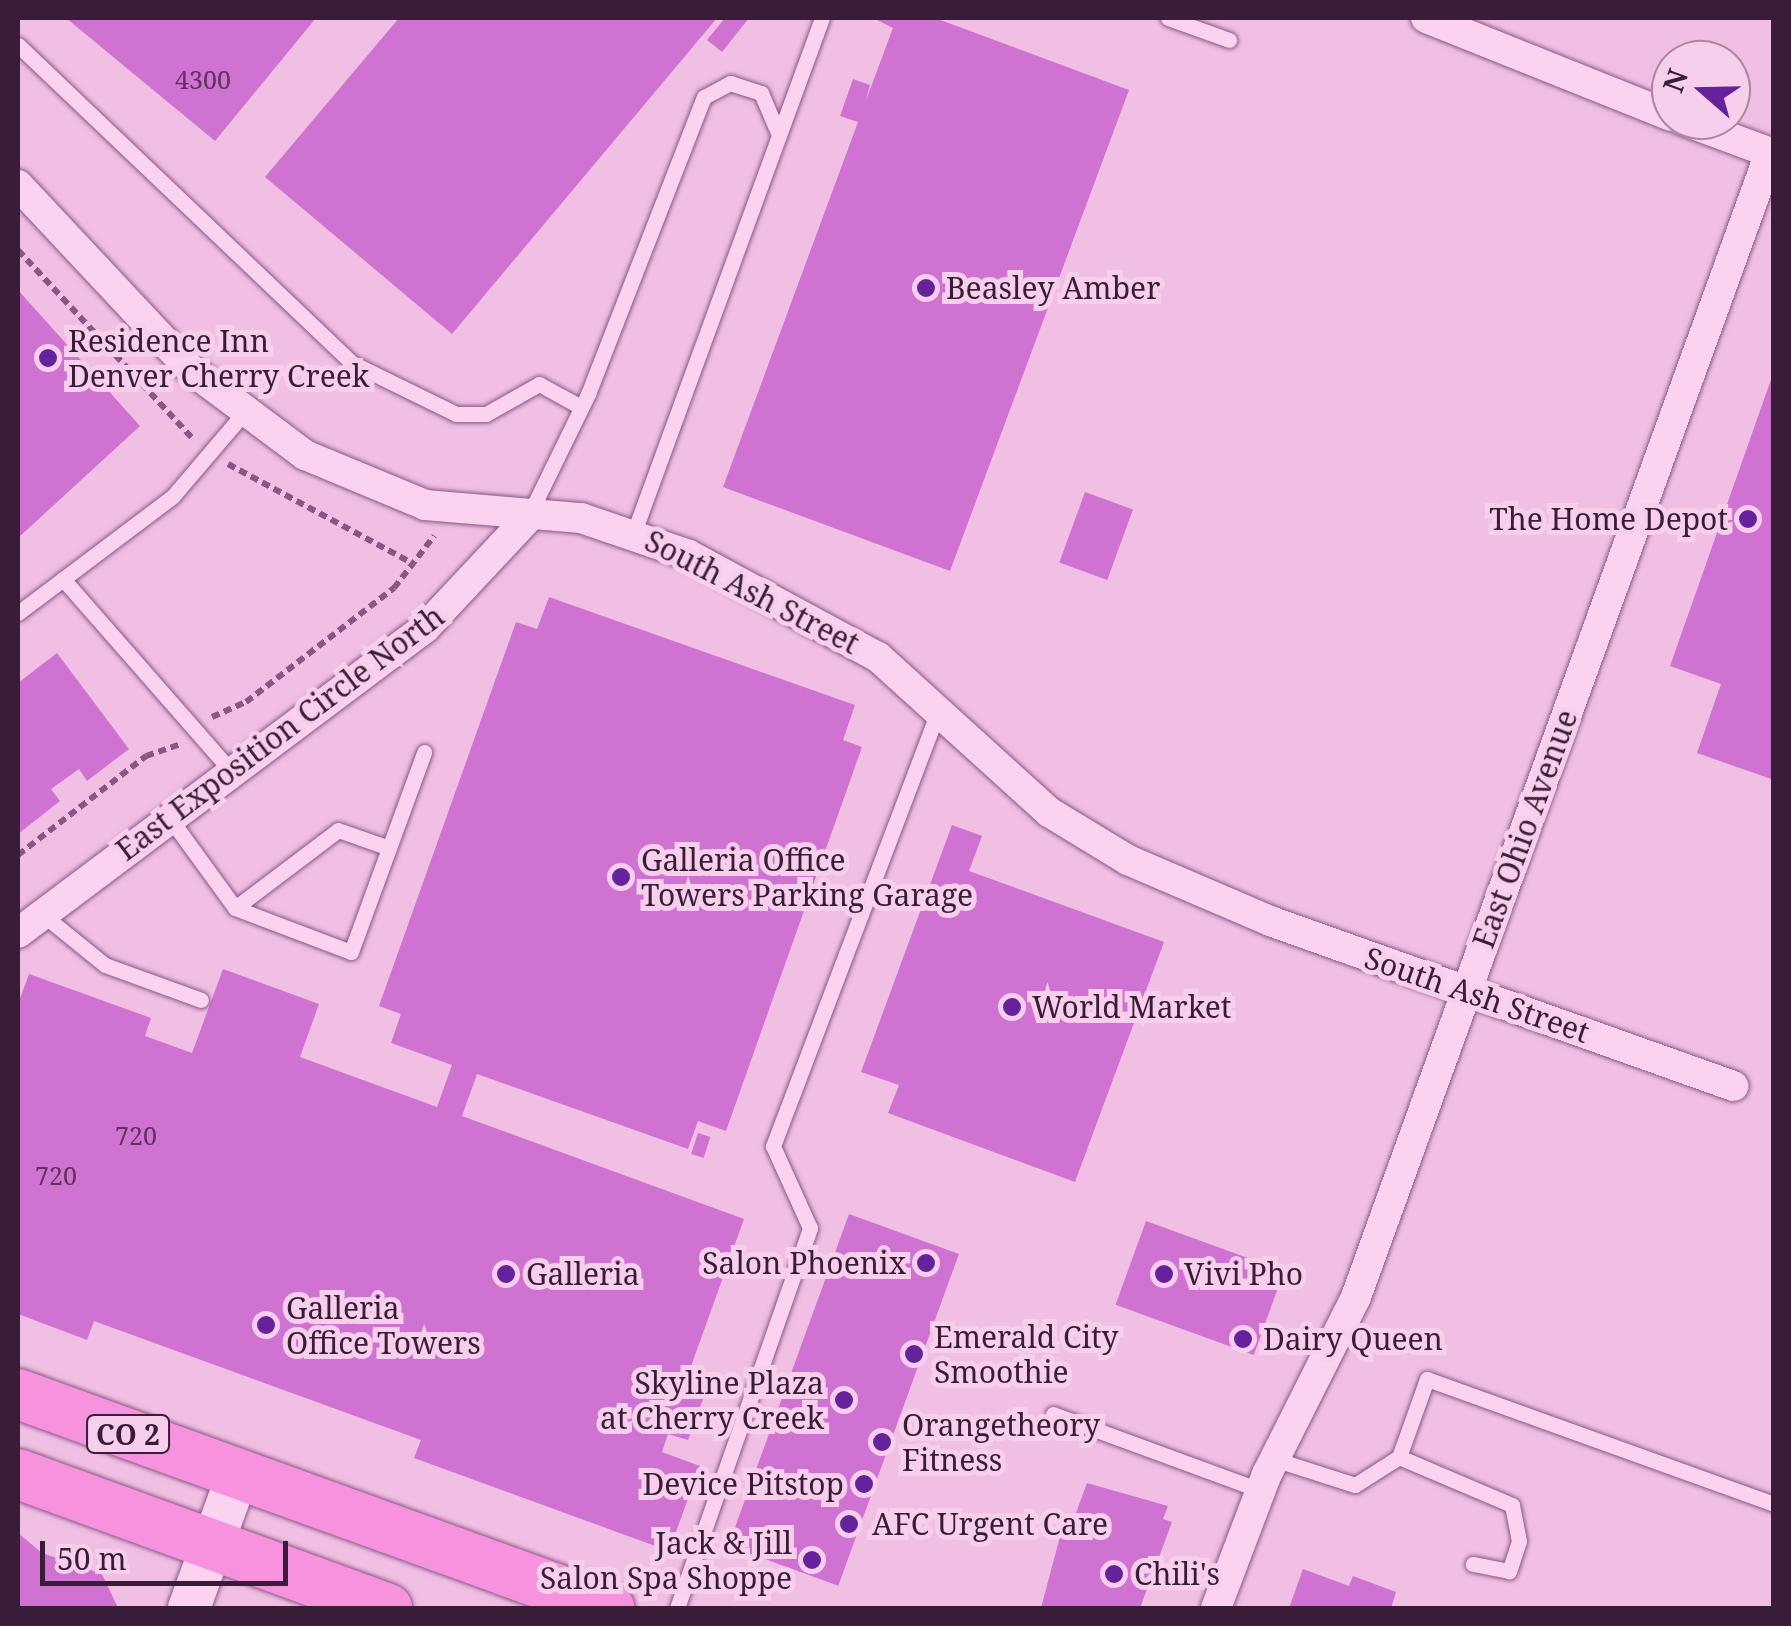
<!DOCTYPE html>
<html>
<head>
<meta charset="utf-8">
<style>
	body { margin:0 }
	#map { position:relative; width:1791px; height:1626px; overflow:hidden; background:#f0bfe3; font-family:"Noto Serif",serif }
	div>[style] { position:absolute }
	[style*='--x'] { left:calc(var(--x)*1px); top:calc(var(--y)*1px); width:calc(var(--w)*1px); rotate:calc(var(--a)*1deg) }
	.building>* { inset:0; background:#cf72d1; transform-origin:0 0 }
	.path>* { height:6px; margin-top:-3px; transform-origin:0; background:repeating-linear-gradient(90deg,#8a5685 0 8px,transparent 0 13px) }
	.roads { filter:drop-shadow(0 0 2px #8a5685) drop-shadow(0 0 2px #8a5685) }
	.lane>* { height:15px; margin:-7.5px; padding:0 7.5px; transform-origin:7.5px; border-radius:7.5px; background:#fbd2f0 }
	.street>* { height:30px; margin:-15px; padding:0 15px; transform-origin:15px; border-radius:15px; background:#fbd2f0 }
	.secondary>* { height:42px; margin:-21px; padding:0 21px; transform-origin:21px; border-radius:21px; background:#fbd2f0 }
	.primary>* { height:50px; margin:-25px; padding:0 25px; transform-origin:25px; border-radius:25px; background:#f793de }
	.dots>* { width:28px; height:28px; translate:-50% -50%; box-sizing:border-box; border:5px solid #f7cfec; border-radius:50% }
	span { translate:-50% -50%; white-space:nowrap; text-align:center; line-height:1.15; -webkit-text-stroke:10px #f7cfec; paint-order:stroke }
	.number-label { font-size:25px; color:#5e325e }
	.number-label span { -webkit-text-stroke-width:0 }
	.shield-label span { padding:2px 8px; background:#f7cfec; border:2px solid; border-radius:8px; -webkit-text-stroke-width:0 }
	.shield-label { font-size:28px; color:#391c37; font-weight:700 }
	.poi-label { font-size:30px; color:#391c37 }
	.left { translate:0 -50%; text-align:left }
	.right { translate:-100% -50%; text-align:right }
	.street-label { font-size:30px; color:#391c37 }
	.frame { position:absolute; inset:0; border:20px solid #391c37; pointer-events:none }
	.north { position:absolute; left:1651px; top:40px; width:100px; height:100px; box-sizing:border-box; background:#f7cfec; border:2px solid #ab87a4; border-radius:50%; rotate:290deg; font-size:28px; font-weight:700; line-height:40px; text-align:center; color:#391c37 }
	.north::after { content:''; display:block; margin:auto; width:35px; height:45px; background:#66229d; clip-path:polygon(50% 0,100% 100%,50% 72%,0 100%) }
	.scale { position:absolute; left:40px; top:1541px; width:248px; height:45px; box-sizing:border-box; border:5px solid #391c37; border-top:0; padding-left:12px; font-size:30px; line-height:35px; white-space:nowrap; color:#391c37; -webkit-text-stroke:8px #f7cfec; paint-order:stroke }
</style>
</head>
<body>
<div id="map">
	<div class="building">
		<div style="clip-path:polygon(66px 18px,316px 18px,215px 141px)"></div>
		<div style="clip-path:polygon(399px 18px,717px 18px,452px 334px,265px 177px)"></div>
		<div style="clip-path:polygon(725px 18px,749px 18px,722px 52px,707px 40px)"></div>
		<div style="clip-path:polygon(873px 18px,935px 18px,1129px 90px,950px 571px,723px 487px,858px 122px,840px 116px,853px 79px,870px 85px,865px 103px,893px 28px)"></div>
		<div style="clip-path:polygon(18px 290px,140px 426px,18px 538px)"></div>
		<div style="clip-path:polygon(1773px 374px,1774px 374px,1774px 780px,1697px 753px,1721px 684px,1670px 666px)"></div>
		<div style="left:1085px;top:492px;width:51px;height:75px;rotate:20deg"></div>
		<div style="clip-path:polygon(549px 597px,855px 705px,843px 740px,862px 747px,726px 1131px,698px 1121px,688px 1149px,477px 1074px,462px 1116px,744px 1219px,685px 1383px,706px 1391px,688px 1440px,668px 1434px,662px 1452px,700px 1466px,669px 1551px,414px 1458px,421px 1440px,94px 1321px,87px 1340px,18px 1314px,18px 1004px,29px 974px,151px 1018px,145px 1036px,192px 1053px,223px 969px,319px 1004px,300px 1057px,437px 1107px,452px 1065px,391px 1043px,401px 1014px,379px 1006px,516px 622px,537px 629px)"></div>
		<div style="clip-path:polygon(57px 653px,129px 749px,87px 781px,79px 769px,51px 789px,60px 801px,18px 834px,18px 683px)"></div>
		<div style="clip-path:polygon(952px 825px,982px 836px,969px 871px,1164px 942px,1075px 1182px,888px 1113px,899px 1085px,861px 1072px)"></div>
		<div style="left:698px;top:1133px;width:13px;height:22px;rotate:18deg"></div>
		<div style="left:849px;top:1214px;width:117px;height:353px;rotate:20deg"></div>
		<div style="left:1146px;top:1221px;width:147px;height:89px;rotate:20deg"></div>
		<div style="clip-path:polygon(1087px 1483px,1168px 1506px,1163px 1519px,1172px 1522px,1140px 1608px,1041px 1608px,1062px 1529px,1069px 1532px)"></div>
		<div style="clip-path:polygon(18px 1533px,42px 1553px,102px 1574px,118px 1608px,18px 1608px)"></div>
		<div style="clip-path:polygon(1303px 1569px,1349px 1586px,1353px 1576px,1396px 1592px,1391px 1608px,1289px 1608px)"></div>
	</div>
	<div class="path">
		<div style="--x:18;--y:250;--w:258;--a:47.2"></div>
		<div style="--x:228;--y:464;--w:204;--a:28.3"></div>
		<div style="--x:212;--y:717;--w:37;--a:-24"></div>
		<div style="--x:246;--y:702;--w:187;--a:-37.6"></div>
		<div style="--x:394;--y:588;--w:66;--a:-52.4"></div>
		<div style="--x:18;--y:855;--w:162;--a:-37.7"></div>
		<div style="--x:146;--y:756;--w:36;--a:-19"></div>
	</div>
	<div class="roads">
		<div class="lane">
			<div style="--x:1168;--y:18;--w:65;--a:19.8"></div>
			<div style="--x:18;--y:45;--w:461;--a:43.6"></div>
			<div style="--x:352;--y:363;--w:116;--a:26.1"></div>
			<div style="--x:456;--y:414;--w:30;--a:0"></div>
			<div style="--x:486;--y:414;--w:61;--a:-29.5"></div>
			<div style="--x:539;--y:384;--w:46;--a:28.8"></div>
			<div style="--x:529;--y:515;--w:135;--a:-64"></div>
			<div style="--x:588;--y:394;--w:319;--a:-68.7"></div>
			<div style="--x:704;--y:97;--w:30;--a:-28"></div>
			<div style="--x:730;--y:83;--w:33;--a:18"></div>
			<div style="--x:761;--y:93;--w:46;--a:66.8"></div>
			<div style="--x:634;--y:532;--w:547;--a:-69.91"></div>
			<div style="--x:63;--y:579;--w:255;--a:48.8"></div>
			<div style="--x:18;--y:613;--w:194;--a:-37"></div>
			<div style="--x:173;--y:496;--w:106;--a:-49.6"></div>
			<div style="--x:169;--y:817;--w:112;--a:54"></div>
			<div style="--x:235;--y:908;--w:129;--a:-37.1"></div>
			<div style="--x:338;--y:830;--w:54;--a:19.4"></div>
			<div style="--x:235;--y:908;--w:124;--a:20.8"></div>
			<div style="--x:351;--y:952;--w:213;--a:-69.9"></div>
			<div style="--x:42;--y:914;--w:81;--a:39"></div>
			<div style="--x:105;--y:965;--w:102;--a:20"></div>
			<div style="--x:1053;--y:1414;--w:221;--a:20.2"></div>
			<div style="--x:1399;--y:1457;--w:123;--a:23"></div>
			<div style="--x:1512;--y:1505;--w:37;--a:79"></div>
			<div style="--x:1519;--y:1541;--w:32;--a:108"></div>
			<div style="--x:1509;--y:1571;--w:37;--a:-169"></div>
			<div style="--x:1274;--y:1459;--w:85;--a:17.8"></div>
			<div style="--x:1355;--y:1485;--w:52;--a:-32.5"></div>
			<div style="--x:1399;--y:1457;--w:83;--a:-70.3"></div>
			<div style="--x:1427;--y:1379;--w:369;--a:19.8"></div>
			<div style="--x:677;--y:1608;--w:403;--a:-70.7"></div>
			<div style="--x:810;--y:1228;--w:90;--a:-114.3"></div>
			<div style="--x:773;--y:1146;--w:468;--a:-69.2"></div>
		</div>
		<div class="street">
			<div style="--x:1426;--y:18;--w:264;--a:21.8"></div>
			<div style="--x:1682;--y:120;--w:98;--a:20.3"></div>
			<div style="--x:18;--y:185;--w:252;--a:46.9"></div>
			<div style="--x:190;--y:369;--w:144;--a:36.8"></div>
			<div style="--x:305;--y:455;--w:130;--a:22.6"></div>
			<div style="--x:425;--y:505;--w:157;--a:4.8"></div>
			<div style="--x:581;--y:518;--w:114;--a:18.9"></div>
			<div style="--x:689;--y:555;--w:215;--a:28.4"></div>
			<div style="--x:878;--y:657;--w:231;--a:42.2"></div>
			<div style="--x:1049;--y:812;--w:92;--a:31.3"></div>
			<div style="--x:1128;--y:860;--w:155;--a:23.2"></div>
			<div style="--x:1270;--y:921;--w:492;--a:19.6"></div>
			<div style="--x:18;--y:933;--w:509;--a:-36.85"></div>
			<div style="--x:425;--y:628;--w:149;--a:-46.9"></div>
			<div style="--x:1216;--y:1608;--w:143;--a:-69.2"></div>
			<div style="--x:1267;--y:1474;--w:198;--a:-63.3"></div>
			<div style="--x:1356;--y:1297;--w:1217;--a:-70.11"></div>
		</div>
		<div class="secondary">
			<div style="--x:189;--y:1608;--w:143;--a:-69.9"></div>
		</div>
		<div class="primary">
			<div style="--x:18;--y:1394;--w:629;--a:19.91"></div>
			<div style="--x:18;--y:1474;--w:393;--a:20"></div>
		</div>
	</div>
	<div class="dots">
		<div style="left:926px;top:288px;background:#66229d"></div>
		<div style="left:48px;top:358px;background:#66229d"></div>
		<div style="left:1748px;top:519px;background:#66229d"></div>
		<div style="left:621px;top:877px;background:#66229d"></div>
		<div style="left:1012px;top:1007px;background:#66229d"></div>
		<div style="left:926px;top:1263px;background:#66229d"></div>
		<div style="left:506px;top:1274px;background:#66229d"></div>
		<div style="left:1164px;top:1274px;background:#66229d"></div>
		<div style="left:266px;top:1325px;background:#66229d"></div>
		<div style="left:1243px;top:1339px;background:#66229d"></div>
		<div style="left:914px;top:1354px;background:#66229d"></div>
		<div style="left:844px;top:1400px;background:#66229d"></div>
		<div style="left:882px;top:1442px;background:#66229d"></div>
		<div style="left:864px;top:1484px;background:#66229d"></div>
		<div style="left:849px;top:1524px;background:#66229d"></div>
		<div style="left:812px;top:1560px;background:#66229d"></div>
		<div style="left:1114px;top:1574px;background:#66229d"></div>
	</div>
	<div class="number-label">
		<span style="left:203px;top:79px">4300</span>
		<span style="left:136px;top:1135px">720</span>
		<span style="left:56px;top:1175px">720</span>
	</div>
	<div class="shield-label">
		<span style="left:128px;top:1434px">CO 2</span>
	</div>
	<div class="poi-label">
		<span class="left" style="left:946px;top:288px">Beasley Amber</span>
		<span class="left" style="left:68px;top:358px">Residence Inn<br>Denver Cherry Creek</span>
		<span class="right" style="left:1728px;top:519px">The Home Depot</span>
		<span class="left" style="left:641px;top:877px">Galleria Office<br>Towers Parking Garage</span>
		<span class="left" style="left:1032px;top:1007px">World Market</span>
		<span class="right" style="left:906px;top:1263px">Salon Phoenix</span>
		<span class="left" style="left:526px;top:1274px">Galleria</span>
		<span class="left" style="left:1184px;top:1274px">Vivi Pho</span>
		<span class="left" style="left:286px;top:1325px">Galleria<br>Office Towers</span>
		<span class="left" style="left:934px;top:1354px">Emerald City<br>Smoothie</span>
		<span class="left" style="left:1263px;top:1339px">Dairy Queen</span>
		<span class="right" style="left:824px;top:1400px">Skyline Plaza<br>at Cherry Creek</span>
		<span class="left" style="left:902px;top:1442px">Orangetheory<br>Fitness</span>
		<span class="right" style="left:844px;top:1484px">Device Pitstop</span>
		<span class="left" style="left:872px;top:1524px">AFC Urgent Care</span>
		<span class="right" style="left:792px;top:1560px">Jack &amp; Jill<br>Salon Spa Shoppe</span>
		<span class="left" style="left:1134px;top:1574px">Chili's</span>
	</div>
	<div class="street-label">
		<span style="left:752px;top:592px;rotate:27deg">South Ash Street</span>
		<span style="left:280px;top:733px;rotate:-37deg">East Exposition Circle North</span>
		<span style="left:1525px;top:829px;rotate:-70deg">East Ohio Avenue</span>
		<span style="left:1477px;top:995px;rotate:19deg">South Ash Street</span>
	</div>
	<div class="frame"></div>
	<div class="north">N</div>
	<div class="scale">50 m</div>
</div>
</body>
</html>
